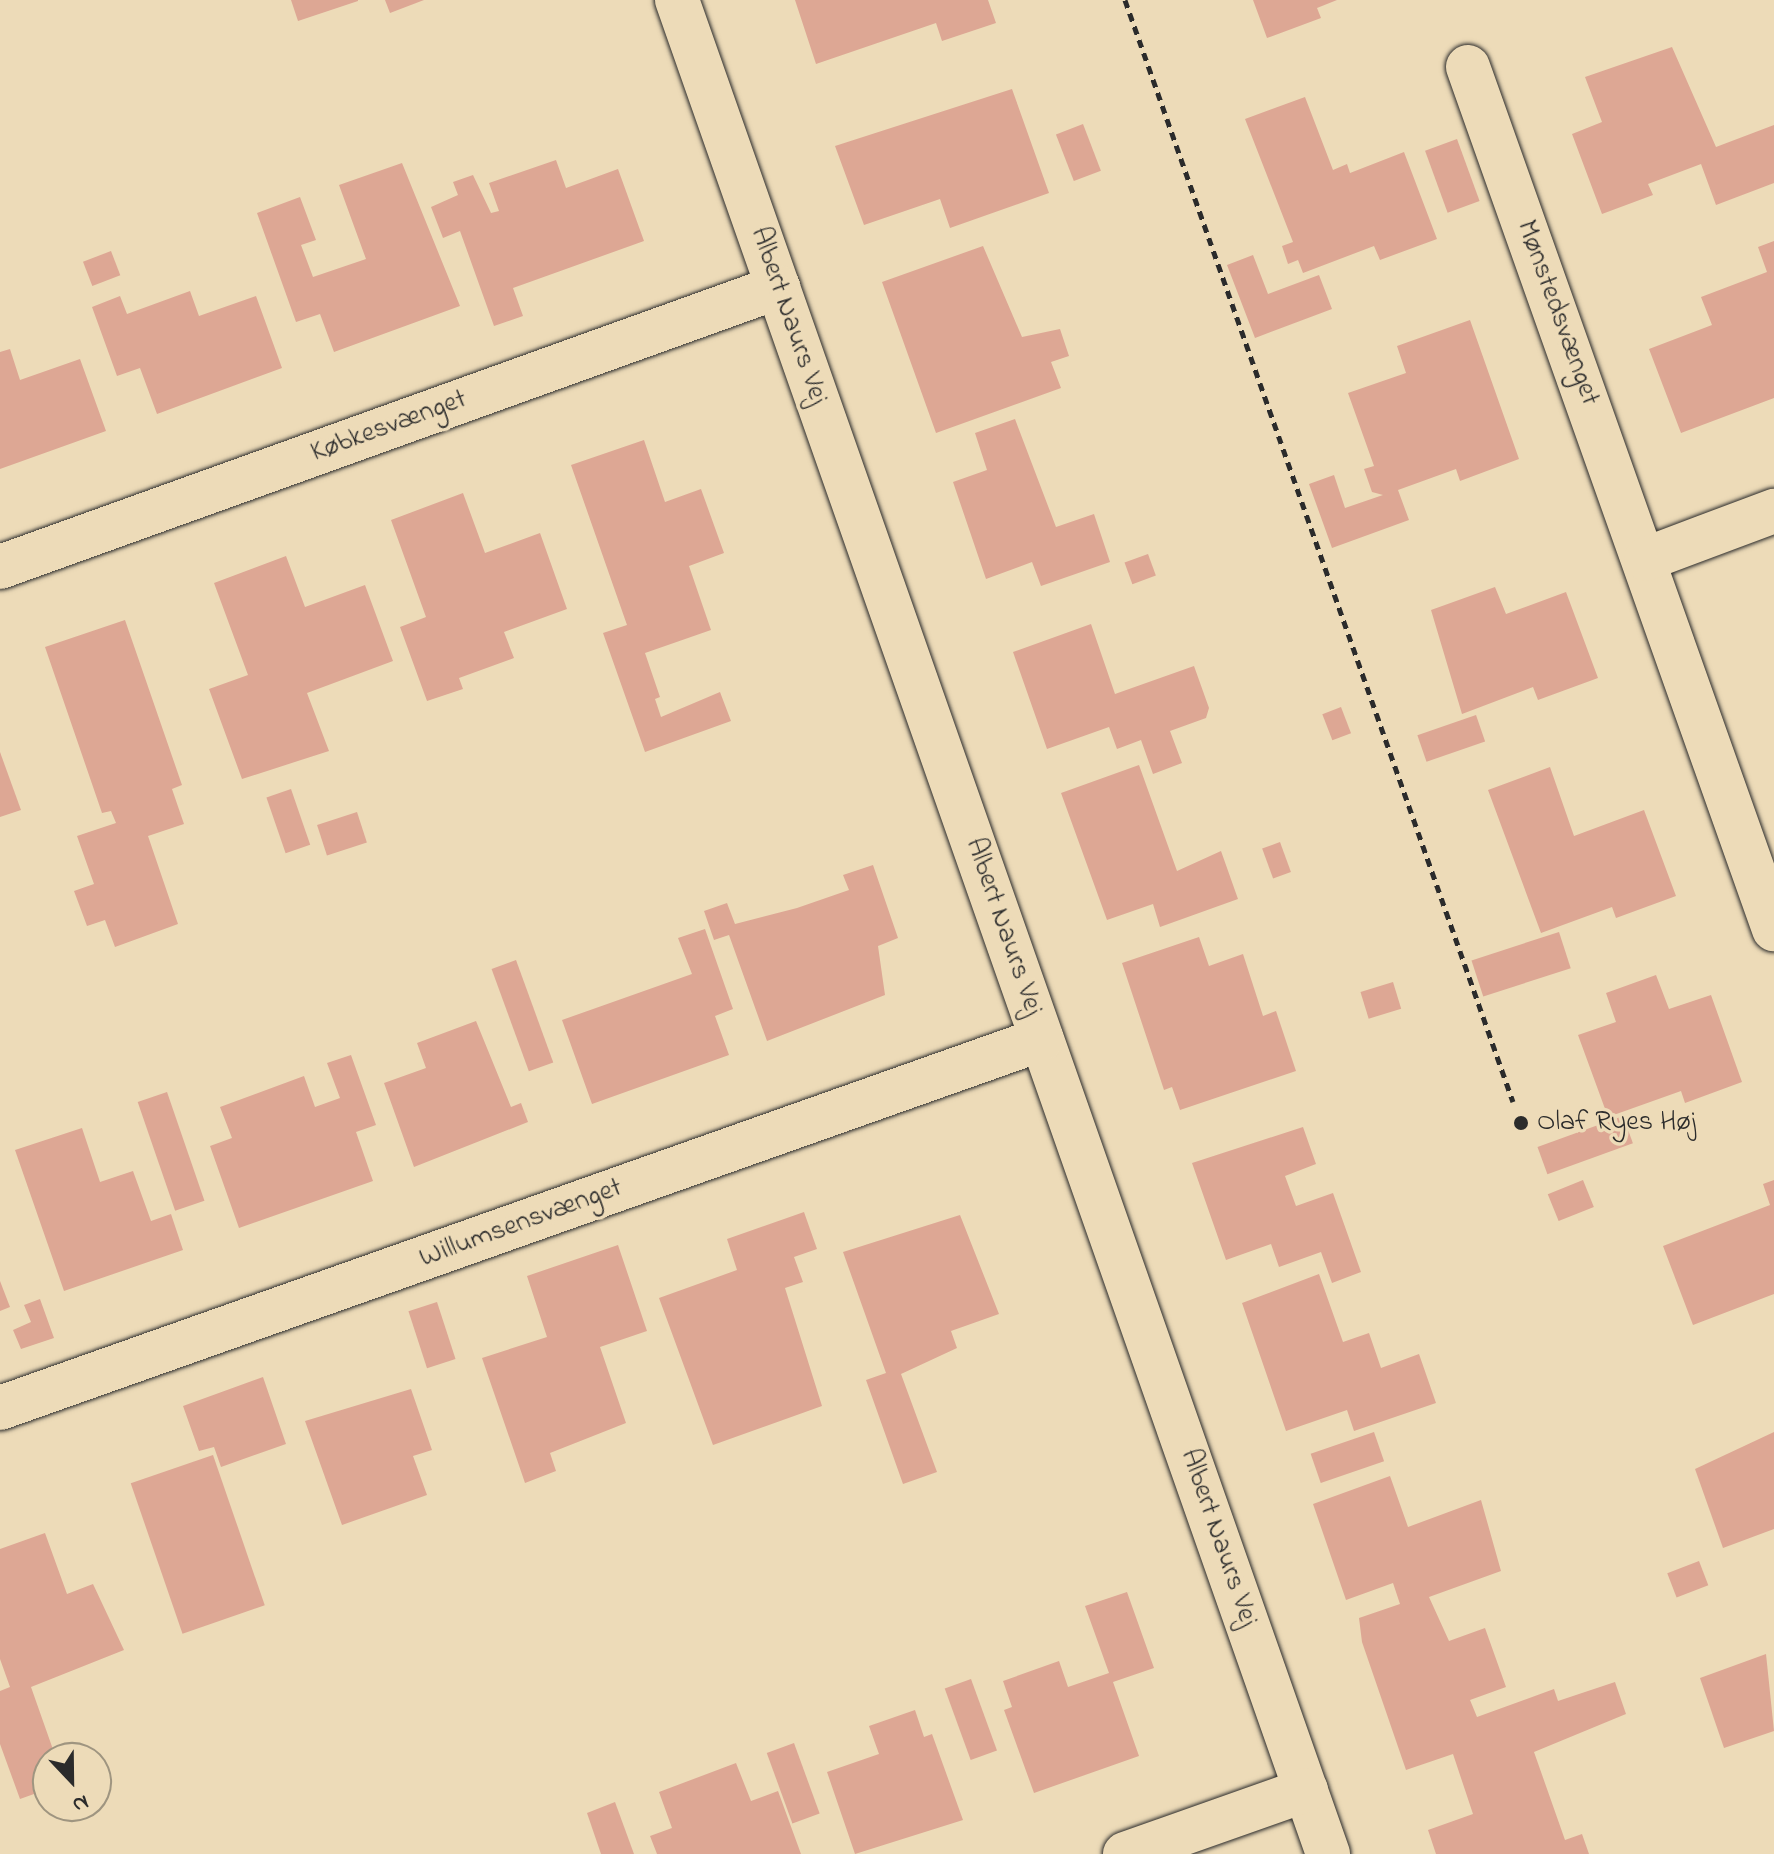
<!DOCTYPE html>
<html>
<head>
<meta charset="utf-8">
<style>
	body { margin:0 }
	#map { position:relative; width:1774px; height:1854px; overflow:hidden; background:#eddbb8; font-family:"Indie Flower",sans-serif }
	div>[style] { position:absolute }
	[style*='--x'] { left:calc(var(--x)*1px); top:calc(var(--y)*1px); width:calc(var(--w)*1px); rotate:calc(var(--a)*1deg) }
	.building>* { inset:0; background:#dda794; transform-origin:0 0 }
	.path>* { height:5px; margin-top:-2.5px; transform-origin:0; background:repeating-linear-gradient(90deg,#2b2b2b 0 8px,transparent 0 14px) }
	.roads { filter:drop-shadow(0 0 2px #2b2b2b) drop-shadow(0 0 2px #2b2b2b) }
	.minor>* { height:44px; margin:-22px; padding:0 22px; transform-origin:22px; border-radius:22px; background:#eddbb8 }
	.dots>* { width:22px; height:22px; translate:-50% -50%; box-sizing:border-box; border:4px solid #eddbb8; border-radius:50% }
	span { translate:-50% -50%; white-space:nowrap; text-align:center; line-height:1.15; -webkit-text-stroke:7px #eddbb8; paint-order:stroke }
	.street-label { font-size:28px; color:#2b2b2b }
	.poi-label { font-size:28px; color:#2b2b2b }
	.left { translate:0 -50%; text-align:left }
	.north { position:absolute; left:32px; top:1742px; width:80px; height:80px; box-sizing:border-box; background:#eddbb8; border:2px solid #9f9580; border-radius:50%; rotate:158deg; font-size:22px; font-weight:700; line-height:32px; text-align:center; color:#2b2b2b }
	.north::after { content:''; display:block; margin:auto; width:28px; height:36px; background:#2b2b2b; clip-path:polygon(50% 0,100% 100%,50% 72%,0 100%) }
</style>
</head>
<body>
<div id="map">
	<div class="building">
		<div style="clip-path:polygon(291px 0,358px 0,358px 1px,298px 21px)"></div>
		<div style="clip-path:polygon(385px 0,424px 0,390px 13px)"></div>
		<div style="clip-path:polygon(795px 0,988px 0,996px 23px,942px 41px,936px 23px,816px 64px)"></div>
		<div style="clip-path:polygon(1253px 0,1337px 0,1317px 8px,1321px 18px,1267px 38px)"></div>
		<div style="clip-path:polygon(1672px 47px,1716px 147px,1774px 125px,1774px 183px,1716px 205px,1701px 164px,1648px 184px,1653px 195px,1602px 214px,1572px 134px,1602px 122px,1585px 77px)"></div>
		<div style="clip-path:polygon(1012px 89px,1049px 193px,950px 228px,940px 199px,864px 225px,835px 146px)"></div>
		<div style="clip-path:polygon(1305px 97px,1333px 170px,1347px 164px,1350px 173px,1404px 152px,1437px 239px,1380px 260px,1374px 246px,1303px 273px,1298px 260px,1288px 264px,1282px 246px,1293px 242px,1245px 119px)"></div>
		<div style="left:1083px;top:124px;width:50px;height:29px;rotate:69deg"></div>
		<div style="left:1457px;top:139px;width:66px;height:34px;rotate:70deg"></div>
		<div style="clip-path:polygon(556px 160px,566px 188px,618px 169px,644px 241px,513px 288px,523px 316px,494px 326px,460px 231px,443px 238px,431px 207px,458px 195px,453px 182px,473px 175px,491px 213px,499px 211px,489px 183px)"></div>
		<div style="clip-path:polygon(402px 163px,460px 306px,334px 352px,320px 314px,296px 322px,257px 213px,300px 197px,316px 240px,301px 245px,313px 277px,366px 259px,339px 185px)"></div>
		<div style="clip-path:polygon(1774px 241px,1774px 398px,1681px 433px,1649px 349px,1712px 325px,1701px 297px,1767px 272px,1758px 247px)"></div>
		<div style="clip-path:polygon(983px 246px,1022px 337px,1060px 329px,1069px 356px,1051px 362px,1061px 388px,936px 433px,882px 282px)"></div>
		<div style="left:111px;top:251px;width:26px;height:30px;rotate:69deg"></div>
		<div style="clip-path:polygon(1253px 255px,1268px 294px,1319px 275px,1332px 309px,1255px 338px,1227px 265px)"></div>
		<div style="clip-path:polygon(190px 291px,199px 316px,256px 296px,282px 368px,157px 414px,140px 368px,117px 376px,92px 307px,120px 296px,127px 314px)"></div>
		<div style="clip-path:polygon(1470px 320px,1519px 459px,1460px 481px,1456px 469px,1398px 490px,1409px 520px,1332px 548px,1309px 484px,1334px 475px,1345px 508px,1383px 495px,1372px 492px,1364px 469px,1374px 466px,1348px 393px,1406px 373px,1397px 346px)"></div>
		<div style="clip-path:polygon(10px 349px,20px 380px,80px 359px,106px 431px,0 469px,0 352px)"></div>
		<div style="clip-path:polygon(1015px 419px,1056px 527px,1094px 514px,1110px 562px,1041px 586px,1032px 562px,986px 579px,953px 482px,987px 470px,975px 433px)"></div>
		<div style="clip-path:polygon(644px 440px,665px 502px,701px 489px,724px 553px,689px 566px,711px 630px,645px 653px,660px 697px,655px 699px,661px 717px,720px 692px,731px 721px,645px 752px,603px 633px,627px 625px,571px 465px)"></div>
		<div style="clip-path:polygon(463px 493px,485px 553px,540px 533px,567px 609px,504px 632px,514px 658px,459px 678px,463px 689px,427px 701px,400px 627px,426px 617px,391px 520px)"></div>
		<div style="left:1148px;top:554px;width:23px;height:25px;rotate:70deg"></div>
		<div style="clip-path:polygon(286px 556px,305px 607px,365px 585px,393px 661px,307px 693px,329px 751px,242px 779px,209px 689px,248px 675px,214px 583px)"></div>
		<div style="clip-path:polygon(1495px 587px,1506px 614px,1566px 592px,1598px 678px,1538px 700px,1533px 687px,1462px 714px,1431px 610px)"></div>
		<div style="clip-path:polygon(125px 620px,182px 785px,172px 789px,184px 824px,148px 836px,178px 924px,115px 947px,105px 920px,87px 926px,74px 891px,94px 884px,77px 836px,116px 823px,111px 811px,102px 813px,45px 647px)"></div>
		<div style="clip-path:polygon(1091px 624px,1115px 694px,1194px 666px,1209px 708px,1206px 718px,1170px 731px,1182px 763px,1153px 774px,1141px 740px,1117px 749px,1109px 727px,1047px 749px,1013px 652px)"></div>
		<div style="left:1341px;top:707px;width:28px;height:20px;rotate:69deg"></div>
		<div style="left:1476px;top:715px;width:28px;height:62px;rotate:71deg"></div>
		<div style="clip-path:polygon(0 752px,21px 810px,0 817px)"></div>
		<div style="clip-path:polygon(1139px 765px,1177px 871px,1221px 851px,1238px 899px,1160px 927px,1153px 904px,1107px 920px,1061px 793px)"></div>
		<div style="clip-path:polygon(1550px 767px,1574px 836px,1644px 810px,1676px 896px,1616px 918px,1612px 907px,1541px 933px,1488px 790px)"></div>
		<div style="left:291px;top:789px;width:59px;height:26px;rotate:71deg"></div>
		<div style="left:357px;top:812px;width:32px;height:42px;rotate:72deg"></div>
		<div style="left:1280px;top:842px;width:32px;height:19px;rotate:70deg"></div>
		<div style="clip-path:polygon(873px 865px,898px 938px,878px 946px,885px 995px,767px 1041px,729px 935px,714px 940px,704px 911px,727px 903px,735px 924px,797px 908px,849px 890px,843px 875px)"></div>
		<div style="clip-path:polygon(705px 929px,733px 1009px,715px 1016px,729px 1055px,592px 1104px,562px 1020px,692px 974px,678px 938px)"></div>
		<div style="left:1559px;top:932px;width:38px;height:92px;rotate:72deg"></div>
		<div style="clip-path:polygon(1199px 937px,1209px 966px,1243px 954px,1263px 1016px,1276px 1011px,1296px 1071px,1180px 1110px,1172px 1087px,1164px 1090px,1122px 963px)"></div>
		<div style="left:516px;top:960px;width:109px;height:26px;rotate:70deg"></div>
		<div style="clip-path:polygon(1656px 975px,1669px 1009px,1711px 995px,1742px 1082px,1685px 1103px,1681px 1091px,1608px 1117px,1578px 1035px,1616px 1022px,1606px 993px)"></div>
		<div style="left:1393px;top:982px;width:28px;height:34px;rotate:73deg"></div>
		<div style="clip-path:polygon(476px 1021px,511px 1107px,521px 1103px,528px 1122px,414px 1167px,384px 1083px,426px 1068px,417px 1043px)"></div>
		<div style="clip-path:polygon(351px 1055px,376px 1125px,356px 1132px,373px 1181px,239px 1228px,210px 1146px,232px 1138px,220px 1107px,304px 1076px,315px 1107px,340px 1098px,327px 1063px)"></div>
		<div style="left:167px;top:1092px;width:115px;height:31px;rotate:71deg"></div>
		<div style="left:1623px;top:1116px;width:29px;height:91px;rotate:70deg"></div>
		<div style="clip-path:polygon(1303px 1127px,1316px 1164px,1285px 1176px,1296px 1206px,1333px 1193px,1361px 1272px,1332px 1283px,1321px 1252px,1279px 1267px,1271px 1244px,1226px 1260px,1192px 1163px)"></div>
		<div style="clip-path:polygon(82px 1128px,100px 1182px,133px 1171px,151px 1221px,171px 1214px,183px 1250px,64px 1291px,15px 1150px)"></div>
		<div style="left:1583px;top:1180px;width:29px;height:38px;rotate:68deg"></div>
		<div style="clip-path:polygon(1774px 1180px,1774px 1294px,1693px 1325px,1663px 1246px,1770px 1205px,1763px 1184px)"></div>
		<div style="clip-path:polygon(804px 1212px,817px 1249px,794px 1257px,803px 1282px,785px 1288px,822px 1406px,713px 1445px,659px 1298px,737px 1270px,727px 1239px)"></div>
		<div style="clip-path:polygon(960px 1215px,999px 1314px,951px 1331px,957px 1348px,901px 1374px,937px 1472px,903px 1484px,866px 1380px,886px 1373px,843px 1252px)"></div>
		<div style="clip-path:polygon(618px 1245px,647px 1331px,600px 1347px,626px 1423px,550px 1453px,556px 1471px,525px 1483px,482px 1358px,547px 1337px,527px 1276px)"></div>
		<div style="clip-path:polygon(1319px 1274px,1343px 1342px,1369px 1333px,1381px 1368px,1419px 1354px,1436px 1403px,1354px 1431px,1347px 1410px,1286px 1431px,1242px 1303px)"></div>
		<div style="clip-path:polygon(0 1281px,10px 1307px,0 1311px)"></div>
		<div style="clip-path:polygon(40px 1299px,54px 1338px,21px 1349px,13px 1330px,31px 1322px,24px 1305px)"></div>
		<div style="left:437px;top:1302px;width:60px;height:30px;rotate:72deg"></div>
		<div style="clip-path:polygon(263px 1377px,286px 1444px,221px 1467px,214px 1447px,199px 1451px,183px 1406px)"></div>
		<div style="clip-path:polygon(411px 1389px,432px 1450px,413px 1456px,427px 1495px,342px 1525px,305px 1421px)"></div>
		<div style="left:1374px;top:1432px;width:31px;height:67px;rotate:71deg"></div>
		<div style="clip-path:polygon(1774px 1432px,1774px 1529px,1723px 1548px,1695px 1469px)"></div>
		<div style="left:213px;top:1455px;width:159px;height:87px;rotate:71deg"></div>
		<div style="clip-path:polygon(1390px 1476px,1408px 1527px,1481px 1500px,1501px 1571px,1429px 1597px,1449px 1641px,1485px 1628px,1506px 1687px,1470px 1700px,1477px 1717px,1554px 1689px,1558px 1701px,1615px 1682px,1626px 1714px,1534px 1752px,1565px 1840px,1582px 1834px,1589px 1854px,1436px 1854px,1428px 1830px,1473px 1814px,1453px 1754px,1406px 1770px,1362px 1642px,1359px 1618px,1400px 1604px,1393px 1583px,1346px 1600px,1313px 1504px)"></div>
		<div style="clip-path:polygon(45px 1533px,67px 1594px,93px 1584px,124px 1650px,31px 1687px,56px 1758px,48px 1758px,48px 1789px,20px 1799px,0 1744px,0 1691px,10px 1687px,0 1659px,0 1549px)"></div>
		<div style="left:1699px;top:1561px;width:26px;height:34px;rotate:69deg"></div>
		<div style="clip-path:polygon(1127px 1592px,1154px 1668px,1113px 1682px,1139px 1756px,1034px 1793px,1004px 1710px,1012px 1707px,1003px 1681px,1059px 1661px,1068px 1687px,1109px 1673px,1085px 1606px)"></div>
		<div style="clip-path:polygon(1766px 1654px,1774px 1731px,1724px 1748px,1700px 1678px)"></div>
		<div style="left:971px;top:1679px;width:76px;height:28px;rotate:70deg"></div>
		<div style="clip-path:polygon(915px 1710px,924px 1737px,932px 1734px,963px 1820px,855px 1854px,827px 1772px,879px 1754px,869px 1726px)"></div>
		<div style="left:794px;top:1743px;width:75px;height:29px;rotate:70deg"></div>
		<div style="clip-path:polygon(736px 1763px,751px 1801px,778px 1791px,801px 1854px,657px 1854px,650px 1836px,672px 1828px,659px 1792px)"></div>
		<div style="clip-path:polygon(615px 1802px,634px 1854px,601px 1854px,587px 1813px)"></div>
	</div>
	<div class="path">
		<div style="--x:1125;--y:0;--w:1168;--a:70.6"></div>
	</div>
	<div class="roads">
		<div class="minor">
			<div style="--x:677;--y:0;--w:1965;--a:70.65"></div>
			<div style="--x:1468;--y:67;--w:915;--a:70.46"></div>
			<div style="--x:1646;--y:559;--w:137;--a:-20.6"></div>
			<div style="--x:0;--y:567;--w:827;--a:-19.79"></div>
			<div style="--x:0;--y:1408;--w:1105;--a:-19.5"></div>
			<div style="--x:1125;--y:1854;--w:192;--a:-19.5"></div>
		</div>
	</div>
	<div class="dots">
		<div style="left:1521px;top:1123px;background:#2b2b2b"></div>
	</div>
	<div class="street-label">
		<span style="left:1557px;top:313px;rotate:70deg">Mønstedsvænget</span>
		<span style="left:788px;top:316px;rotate:71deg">Albert Naurs Vej</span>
		<span style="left:389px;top:427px;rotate:-20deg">Købkesvænget</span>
		<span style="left:1003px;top:927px;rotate:71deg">Albert Naurs Vej</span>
		<span style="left:521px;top:1224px;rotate:-20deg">Willumsensvænget</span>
		<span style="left:1218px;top:1538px;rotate:71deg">Albert Naurs Vej</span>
	</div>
	<div class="poi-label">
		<span class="left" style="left:1537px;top:1123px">Olaf Ryes Høj</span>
	</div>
	<div class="north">N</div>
</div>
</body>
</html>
